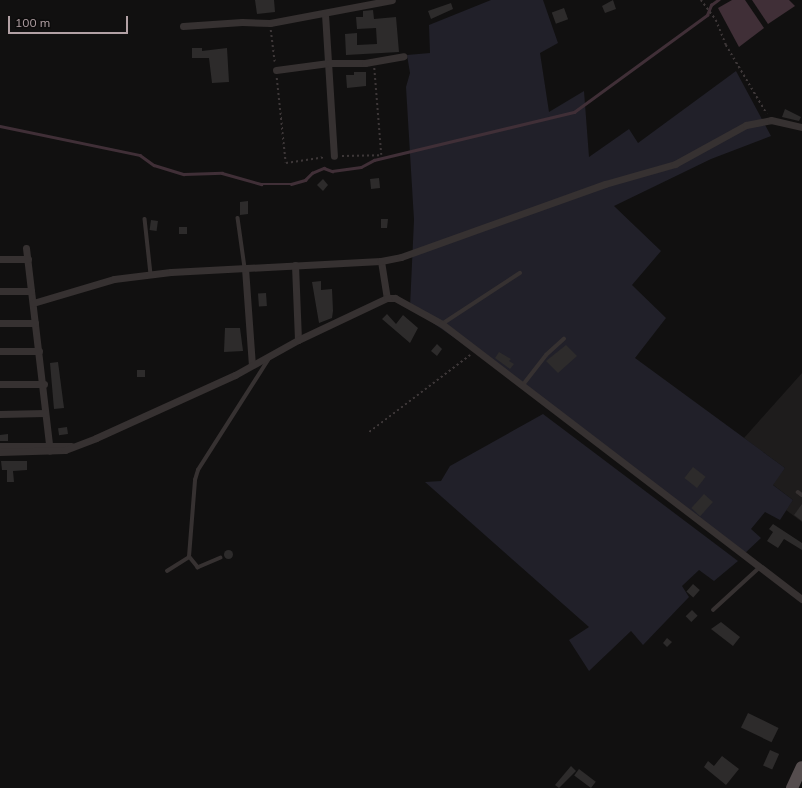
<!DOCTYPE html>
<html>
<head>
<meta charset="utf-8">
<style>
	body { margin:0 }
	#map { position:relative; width:802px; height:788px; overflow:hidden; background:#111010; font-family:Mulish,sans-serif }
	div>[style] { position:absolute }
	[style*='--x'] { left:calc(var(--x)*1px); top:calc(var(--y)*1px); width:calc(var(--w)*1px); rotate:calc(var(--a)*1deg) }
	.built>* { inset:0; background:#1e1c1c }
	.green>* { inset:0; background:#212029 }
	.water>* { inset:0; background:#402f37 }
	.stream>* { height:2.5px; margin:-1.25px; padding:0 1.25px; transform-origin:1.25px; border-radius:1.25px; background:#402f37 }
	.building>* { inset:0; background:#2d2b2b; transform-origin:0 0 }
	.round { border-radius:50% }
	.path>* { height:1.5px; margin-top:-0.75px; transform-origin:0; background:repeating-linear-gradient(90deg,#3d3738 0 2px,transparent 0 5px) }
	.service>* { height:3.5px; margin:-1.75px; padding:0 1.75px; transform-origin:1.75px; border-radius:1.75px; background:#363131 }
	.minor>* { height:7px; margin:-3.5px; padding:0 3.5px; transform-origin:3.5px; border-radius:3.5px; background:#363131 }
	.primary>* { height:12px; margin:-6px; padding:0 6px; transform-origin:6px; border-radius:6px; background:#554d4e }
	span { translate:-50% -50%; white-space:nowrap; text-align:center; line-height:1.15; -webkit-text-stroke:4px #0c0b0b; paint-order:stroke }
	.scale { position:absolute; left:8px; top:16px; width:120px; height:18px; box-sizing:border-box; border:2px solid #b2a1a5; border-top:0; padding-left:5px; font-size:12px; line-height:14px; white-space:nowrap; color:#b2a1a5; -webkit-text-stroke:3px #0c0b0b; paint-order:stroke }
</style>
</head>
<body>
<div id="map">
	<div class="built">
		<div style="clip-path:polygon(802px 373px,802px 522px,786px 510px,793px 500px,772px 484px,785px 468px,744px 438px)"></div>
	</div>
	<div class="green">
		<div style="clip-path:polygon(491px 0,543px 0,558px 43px,540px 53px,549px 112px,584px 91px,589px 157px,629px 129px,638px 143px,736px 71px,771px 136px,711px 159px,614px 206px,661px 251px,632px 285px,666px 318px,635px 358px,785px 468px,773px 485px,793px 500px,780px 520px,765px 512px,751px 529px,761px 538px,742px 556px,482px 357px,410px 307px,414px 220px,406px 87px,410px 73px,407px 55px,430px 53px,429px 25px)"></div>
		<div style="clip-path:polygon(543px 414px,738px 561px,714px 581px,699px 570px,682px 586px,689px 597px,643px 645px,631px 631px,589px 671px,569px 640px,589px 627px,425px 482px,441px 481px,450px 466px)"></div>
	</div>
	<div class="water">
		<div style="clip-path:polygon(732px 0,745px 0,764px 28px,739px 47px,718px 8px)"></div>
		<div style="clip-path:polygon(752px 0,789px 0,795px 6px,768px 24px)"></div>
	</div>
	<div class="stream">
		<div style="--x:0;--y:126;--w:143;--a:11.7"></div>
		<div style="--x:140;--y:155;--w:17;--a:36"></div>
		<div style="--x:154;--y:165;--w:31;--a:17"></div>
		<div style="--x:184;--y:174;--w:38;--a:-2"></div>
		<div style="--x:222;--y:173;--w:41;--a:15.8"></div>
		<div style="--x:261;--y:184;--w:30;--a:0"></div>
		<div style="--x:291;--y:184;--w:15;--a:-16"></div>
		<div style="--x:305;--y:180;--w:10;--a:-45"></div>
		<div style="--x:312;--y:173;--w:13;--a:-23"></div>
		<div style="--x:324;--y:168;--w:9;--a:21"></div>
		<div style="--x:332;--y:171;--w:29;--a:-8"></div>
		<div style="--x:361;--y:167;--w:15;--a:-28"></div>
		<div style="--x:374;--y:160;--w:206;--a:-13.5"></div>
		<div style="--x:574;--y:112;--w:165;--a:-36.1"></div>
		<div style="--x:707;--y:15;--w:11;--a:-68"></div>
		<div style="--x:711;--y:5;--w:9;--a:-36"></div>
	</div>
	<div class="building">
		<div style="clip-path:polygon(255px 0,274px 0,275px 12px,257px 14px)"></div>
		<div style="clip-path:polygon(613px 0,616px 9px,605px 13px,602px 6px)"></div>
		<div style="clip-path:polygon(451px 3px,453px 9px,431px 19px,428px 11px)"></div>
		<div style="left:564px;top:8px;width:12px;height:13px;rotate:70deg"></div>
		<div style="clip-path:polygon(373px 10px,374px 19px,396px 17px,399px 52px,346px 55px,345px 34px,357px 33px,357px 45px,377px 44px,376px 28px,357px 29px,356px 17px,363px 17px,363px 11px)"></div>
		<div style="clip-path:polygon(192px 48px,202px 48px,202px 51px,227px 48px,229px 82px,212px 83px,209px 58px,192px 58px)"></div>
		<div style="clip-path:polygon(354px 72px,366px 72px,366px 86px,347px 88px,346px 75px,354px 75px)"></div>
		<div style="clip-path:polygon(785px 109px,801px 117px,799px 121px,782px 117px)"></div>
		<div style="left:379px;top:178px;width:10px;height:9px;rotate:84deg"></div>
		<div style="clip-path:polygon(323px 179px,328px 185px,323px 191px,317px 185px)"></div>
		<div style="clip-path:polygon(248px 201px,248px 214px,240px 215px,240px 202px)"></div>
		<div style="clip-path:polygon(381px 219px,388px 219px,387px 228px,381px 228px)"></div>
		<div style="left:151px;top:220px;width:7px;height:10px;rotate:8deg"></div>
		<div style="left:179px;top:227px;width:8px;height:7px"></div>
		<div style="clip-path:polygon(321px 281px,321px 290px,332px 289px,333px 311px,332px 318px,319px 323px,312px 282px)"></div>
		<div style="left:266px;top:293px;width:13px;height:8px;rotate:86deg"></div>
		<div style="clip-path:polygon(387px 314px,396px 324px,403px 315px,418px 328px,410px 343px,382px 319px)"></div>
		<div style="clip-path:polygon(225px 328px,240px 328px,243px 351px,224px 352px)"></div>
		<div style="clip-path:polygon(437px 344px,442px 349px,437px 356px,431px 351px)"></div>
		<div style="clip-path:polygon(566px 345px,577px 356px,558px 373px,546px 361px)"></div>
		<div style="clip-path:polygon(499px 352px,511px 359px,509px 361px,514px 364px,510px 369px,495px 358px)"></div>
		<div style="clip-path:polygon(58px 362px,64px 408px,54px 409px,50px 363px)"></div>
		<div style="left:137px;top:370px;width:8px;height:7px"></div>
		<div style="left:67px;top:427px;width:7px;height:9px;rotate:82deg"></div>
		<div style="clip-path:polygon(8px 434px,8px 441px,0 441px,0 435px)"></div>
		<div style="clip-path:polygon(1px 461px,27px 461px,27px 470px,13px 471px,14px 482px,7px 482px,7px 470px,2px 470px)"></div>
		<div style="left:693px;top:467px;width:16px;height:14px;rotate:38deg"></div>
		<div style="left:704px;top:494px;width:12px;height:19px;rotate:42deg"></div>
		<div style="clip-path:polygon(802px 504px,802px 521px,794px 515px)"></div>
		<div style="clip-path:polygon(773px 524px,802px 543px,802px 550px,784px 539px,778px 548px,767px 541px,773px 532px,769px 529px)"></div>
		<div class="round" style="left:223.5px;top:549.5px;width:9px;height:9px"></div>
		<div style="left:693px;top:584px;width:9px;height:10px;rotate:41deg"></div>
		<div style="left:692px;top:610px;width:8px;height:9px;rotate:45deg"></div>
		<div style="clip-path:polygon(721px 622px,740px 637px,733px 646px,711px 629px)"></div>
		<div style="clip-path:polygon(667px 638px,672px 642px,667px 647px,663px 643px)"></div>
		<div style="left:748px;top:713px;width:34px;height:16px;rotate:26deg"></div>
		<div style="left:770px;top:750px;width:10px;height:17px;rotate:24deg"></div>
		<div style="clip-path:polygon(722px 756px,739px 769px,726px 785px,704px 767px,708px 761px,714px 766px)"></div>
		<div style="clip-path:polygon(571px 766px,576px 771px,559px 788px,555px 785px)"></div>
		<div style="left:579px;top:769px;width:21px;height:8px;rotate:37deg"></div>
	</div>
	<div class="path">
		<div style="--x:701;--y:0;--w:25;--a:53"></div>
		<div style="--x:716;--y:20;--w:27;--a:68"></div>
		<div style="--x:726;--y:45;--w:80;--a:59.3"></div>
		<div style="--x:271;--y:30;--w:32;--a:83"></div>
		<div style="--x:277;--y:78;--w:85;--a:84"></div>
		<div style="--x:286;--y:163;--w:40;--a:-8.5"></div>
		<div style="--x:342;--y:156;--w:39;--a:-1"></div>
		<div style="--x:381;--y:155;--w:87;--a:-94.6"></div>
		<div style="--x:369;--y:432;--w:127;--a:-37.3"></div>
	</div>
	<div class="service">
		<div style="--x:238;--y:218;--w:50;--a:82"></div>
		<div style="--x:145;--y:219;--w:55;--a:83.8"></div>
		<div style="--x:442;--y:324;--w:93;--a:-33.2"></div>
		<div style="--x:522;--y:386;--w:39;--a:-52"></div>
		<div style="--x:546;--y:355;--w:24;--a:-42"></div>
		<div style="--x:798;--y:492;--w:5;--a:37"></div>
		<div style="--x:221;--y:558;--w:25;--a:157"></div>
		<div style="--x:198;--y:568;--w:14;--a:-129"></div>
		<div style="--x:189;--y:557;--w:77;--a:-85.5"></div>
		<div style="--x:195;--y:480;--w:10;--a:-73"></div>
		<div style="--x:198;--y:470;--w:134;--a:-57.5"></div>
		<div style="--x:167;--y:571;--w:26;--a:-32"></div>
		<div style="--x:713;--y:610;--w:62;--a:-42.4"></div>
	</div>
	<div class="minor">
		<div style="--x:325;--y:14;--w:142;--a:86.4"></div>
		<div style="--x:183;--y:26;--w:59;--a:-3.9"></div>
		<div style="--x:242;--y:22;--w:28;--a:2"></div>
		<div style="--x:270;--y:23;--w:124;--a:-10.7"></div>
		<div style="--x:276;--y:70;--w:53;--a:-7.5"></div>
		<div style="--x:329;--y:63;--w:36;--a:0"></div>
		<div style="--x:365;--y:63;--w:39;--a:-10"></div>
		<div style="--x:26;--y:248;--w:204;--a:83.3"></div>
		<div style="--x:0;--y:259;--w:28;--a:0"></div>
		<div style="--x:381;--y:261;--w:37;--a:81"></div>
		<div style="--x:295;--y:265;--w:75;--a:87.7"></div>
		<div style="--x:245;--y:268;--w:97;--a:85.9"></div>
		<div style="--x:0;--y:291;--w:31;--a:0"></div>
		<div style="--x:33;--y:303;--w:84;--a:-16.5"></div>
		<div style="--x:114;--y:279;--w:57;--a:-7"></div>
		<div style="--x:171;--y:272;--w:210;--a:-3"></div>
		<div style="--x:381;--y:261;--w:20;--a:-11"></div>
		<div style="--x:401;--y:257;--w:217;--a:-19.7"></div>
		<div style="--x:605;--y:184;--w:73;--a:-15.9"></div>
		<div style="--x:675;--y:164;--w:81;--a:-28.8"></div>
		<div style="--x:746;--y:125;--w:25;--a:-11"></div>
		<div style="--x:771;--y:120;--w:32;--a:13"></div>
		<div style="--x:0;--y:323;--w:35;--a:0"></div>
		<div style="--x:0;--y:351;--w:39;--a:0"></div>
		<div style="--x:0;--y:384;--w:44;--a:0"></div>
		<div style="--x:0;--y:414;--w:45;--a:-1.3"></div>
		<div style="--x:0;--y:446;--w:71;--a:0"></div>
		<div style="--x:0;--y:452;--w:65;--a:-1.8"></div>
		<div style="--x:65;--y:450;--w:33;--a:-21"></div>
		<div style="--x:96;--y:438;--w:153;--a:-24.4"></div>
		<div style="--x:235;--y:375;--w:72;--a:-29.1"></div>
		<div style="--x:298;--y:340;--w:98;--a:-25.3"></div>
		<div style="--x:387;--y:298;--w:8;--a:0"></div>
		<div style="--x:395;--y:298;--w:54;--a:29"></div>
		<div style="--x:442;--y:324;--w:453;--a:37.4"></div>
	</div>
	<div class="primary">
		<div style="--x:792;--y:788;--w:23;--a:-65"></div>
	</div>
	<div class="scale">100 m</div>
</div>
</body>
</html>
